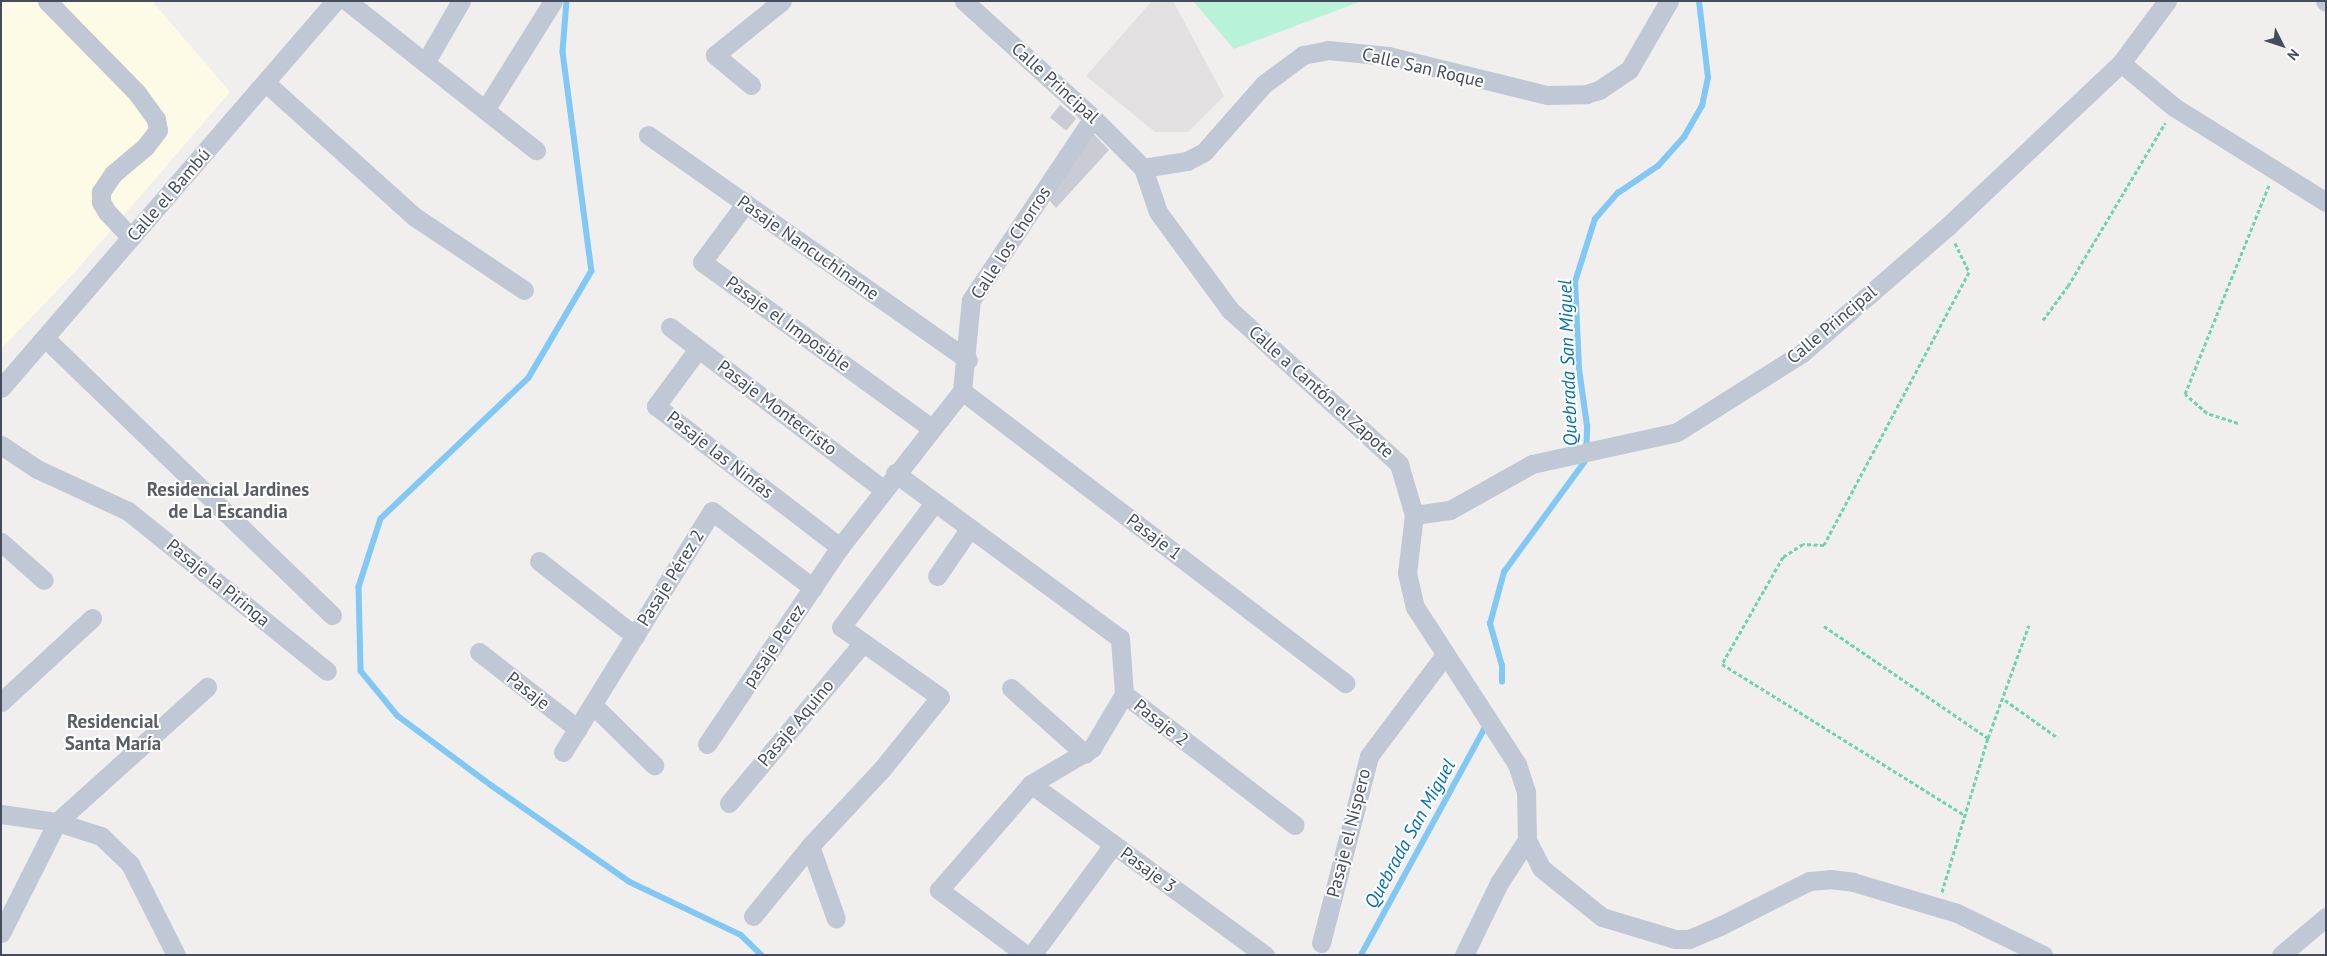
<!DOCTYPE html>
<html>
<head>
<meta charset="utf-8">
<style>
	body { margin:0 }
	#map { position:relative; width:2327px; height:956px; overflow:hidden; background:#f1eeee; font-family:"PT Sans",sans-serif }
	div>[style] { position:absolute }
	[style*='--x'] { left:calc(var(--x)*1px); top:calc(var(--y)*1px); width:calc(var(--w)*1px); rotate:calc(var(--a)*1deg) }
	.commercial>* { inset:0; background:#fdfbe5 }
	.education>* { inset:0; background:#e2e0e0 }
	.green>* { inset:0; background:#b8f3d9 }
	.stream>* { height:5.5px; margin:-2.75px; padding:0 2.75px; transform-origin:2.75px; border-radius:2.75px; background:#81c8f4 }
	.building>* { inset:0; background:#c9ccd4; transform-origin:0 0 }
	.path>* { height:3px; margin-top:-1.5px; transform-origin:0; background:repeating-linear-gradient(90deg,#6dd4b3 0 4px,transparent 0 6.5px) }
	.minor>* { height:19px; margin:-9.5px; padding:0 9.5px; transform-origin:9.5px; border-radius:9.5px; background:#c0c7d5 }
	span { translate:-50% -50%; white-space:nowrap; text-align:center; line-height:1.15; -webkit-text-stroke:4px #fff; paint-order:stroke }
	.street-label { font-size:18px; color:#454d5d }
	.water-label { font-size:19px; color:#006fb5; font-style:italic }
	.neighbourhood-label { font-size:19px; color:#5a5d64; font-weight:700 }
	.frame { position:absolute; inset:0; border:2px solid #454d5d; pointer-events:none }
	.north { position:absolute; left:2257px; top:20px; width:50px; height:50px; -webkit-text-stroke:4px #fff; paint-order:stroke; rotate:131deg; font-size:14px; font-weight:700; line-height:20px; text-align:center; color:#454d5d }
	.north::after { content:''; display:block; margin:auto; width:18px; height:22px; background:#454d5d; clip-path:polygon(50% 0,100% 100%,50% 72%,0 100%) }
</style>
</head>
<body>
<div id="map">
	<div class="commercial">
		<div style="clip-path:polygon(1px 1px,152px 1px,230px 92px,75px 272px,1px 349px)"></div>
	</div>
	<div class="education">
		<div style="clip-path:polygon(1152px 1px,1173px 1px,1224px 96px,1188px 132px,1155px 132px,1086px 76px)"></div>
	</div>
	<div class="green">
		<div style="clip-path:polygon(1193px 1px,1362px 1px,1234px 49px)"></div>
	</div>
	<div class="stream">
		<div style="--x:567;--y:1;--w:51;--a:94.5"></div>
		<div style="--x:563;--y:52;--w:221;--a:82.5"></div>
		<div style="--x:592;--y:271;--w:124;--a:120.5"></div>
		<div style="--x:529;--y:378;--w:204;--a:136.4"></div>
		<div style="--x:381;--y:519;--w:71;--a:107.9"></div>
		<div style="--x:359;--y:587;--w:84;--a:88.6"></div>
		<div style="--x:361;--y:671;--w:58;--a:50.6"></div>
		<div style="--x:398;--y:716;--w:116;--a:36.6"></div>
		<div style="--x:491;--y:785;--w:169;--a:34.9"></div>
		<div style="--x:630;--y:882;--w:123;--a:25.5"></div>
		<div style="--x:741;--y:935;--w:29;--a:44"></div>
		<div style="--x:1502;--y:682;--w:16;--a:-90"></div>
		<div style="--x:1502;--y:666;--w:44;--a:-105.9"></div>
		<div style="--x:1490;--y:624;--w:54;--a:-74.9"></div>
		<div style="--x:1504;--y:572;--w:139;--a:-53.8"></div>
		<div style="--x:1586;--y:460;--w:34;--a:-88"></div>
		<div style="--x:1587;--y:426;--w:58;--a:-98"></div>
		<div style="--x:1579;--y:369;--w:87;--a:-92.6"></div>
		<div style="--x:1575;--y:282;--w:66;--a:-72.4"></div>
		<div style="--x:1595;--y:219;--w:35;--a:-49"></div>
		<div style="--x:1618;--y:193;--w:48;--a:-34"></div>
		<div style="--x:1658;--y:166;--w:39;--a:-48"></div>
		<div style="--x:1684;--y:137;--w:36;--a:-60"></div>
		<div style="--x:1702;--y:106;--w:29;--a:-78"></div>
		<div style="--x:1708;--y:78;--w:78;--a:-96.7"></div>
		<div style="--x:1361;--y:955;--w:259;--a:-61.4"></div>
	</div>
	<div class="building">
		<div style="left:1060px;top:105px;width:21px;height:16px;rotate:39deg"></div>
		<div style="clip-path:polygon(1087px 127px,1109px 150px,1056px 208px,1043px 193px)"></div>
	</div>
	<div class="path">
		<div style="--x:1955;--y:243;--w:32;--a:64"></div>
		<div style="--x:1969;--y:272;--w:309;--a:118"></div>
		<div style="--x:1824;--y:545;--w:21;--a:-177"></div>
		<div style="--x:1803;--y:544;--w:24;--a:147"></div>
		<div style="--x:1783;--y:557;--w:123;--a:119.7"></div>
		<div style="--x:1722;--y:664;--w:287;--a:31.9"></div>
		<div style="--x:2043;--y:320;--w:42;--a:-53.7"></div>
		<div style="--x:2068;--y:286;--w:190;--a:-59.2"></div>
		<div style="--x:2238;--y:423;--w:33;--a:-162"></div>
		<div style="--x:2207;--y:413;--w:29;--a:-139"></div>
		<div style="--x:2185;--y:394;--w:225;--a:-68.1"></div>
		<div style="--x:1824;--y:626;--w:199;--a:34.3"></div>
		<div style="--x:2005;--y:700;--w:65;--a:35.6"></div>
		<div style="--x:1942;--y:892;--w:161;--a:-73.4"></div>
		<div style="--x:1988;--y:738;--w:120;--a:-70.1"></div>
	</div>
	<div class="minor">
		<div style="--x:47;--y:1;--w:129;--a:45.6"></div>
		<div style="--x:137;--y:93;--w:32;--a:54"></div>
		<div style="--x:156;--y:119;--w:11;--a:80"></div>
		<div style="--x:158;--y:130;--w:21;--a:127"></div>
		<div style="--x:145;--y:147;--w:42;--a:139.8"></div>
		<div style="--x:113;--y:174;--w:22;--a:124"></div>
		<div style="--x:101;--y:192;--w:10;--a:90"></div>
		<div style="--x:101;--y:202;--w:12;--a:59"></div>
		<div style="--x:107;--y:212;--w:35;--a:47"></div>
		<div style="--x:347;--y:1;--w:241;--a:38.3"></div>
		<div style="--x:964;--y:1;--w:174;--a:42.2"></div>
		<div style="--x:1093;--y:118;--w:71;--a:45"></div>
		<div style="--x:1143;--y:168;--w:46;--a:71.2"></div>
		<div style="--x:1158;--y:212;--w:122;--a:53.7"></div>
		<div style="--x:1230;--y:310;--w:229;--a:42.3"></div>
		<div style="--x:1399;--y:464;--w:53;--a:73.6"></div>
		<div style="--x:1414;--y:515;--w:58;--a:96.9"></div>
		<div style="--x:1407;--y:573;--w:35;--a:77"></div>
		<div style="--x:1415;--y:607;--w:187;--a:57"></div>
		<div style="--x:1517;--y:764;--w:29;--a:72"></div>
		<div style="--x:1526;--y:792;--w:48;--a:88.8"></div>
		<div style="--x:1527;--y:840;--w:31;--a:63"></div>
		<div style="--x:1541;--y:868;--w:78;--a:38.8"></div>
		<div style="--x:1602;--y:917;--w:76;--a:16.8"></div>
		<div style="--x:1675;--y:939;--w:14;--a:0"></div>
		<div style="--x:1689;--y:939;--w:34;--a:-23"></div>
		<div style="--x:1720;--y:926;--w:100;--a:-26.8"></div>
		<div style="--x:1809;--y:881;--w:21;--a:-5"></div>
		<div style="--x:1830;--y:879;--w:23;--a:7"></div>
		<div style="--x:1853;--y:882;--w:109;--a:16.6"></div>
		<div style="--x:1957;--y:913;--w:96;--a:26"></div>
		<div style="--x:2325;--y:1;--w:1;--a:45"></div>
		<div style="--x:425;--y:63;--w:72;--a:-59.9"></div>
		<div style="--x:2121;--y:63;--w:69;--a:39.7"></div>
		<div style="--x:2174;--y:107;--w:179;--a:32"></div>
		<div style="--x:266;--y:83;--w:200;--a:42"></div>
		<div style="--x:415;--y:217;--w:131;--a:33.8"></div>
		<div style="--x:751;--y:85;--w:47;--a:-140.2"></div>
		<div style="--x:715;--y:55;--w:86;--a:-38.9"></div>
		<div style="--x:485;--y:110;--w:128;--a:-58"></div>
		<div style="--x:648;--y:135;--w:391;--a:35.1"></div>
		<div style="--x:1143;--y:168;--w:45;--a:-9"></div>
		<div style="--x:1187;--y:161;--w:19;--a:-28"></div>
		<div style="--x:1204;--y:152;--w:91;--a:-48.6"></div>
		<div style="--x:1264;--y:84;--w:49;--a:-36.6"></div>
		<div style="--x:1303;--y:55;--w:25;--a:-11"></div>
		<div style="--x:1328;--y:50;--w:60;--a:5.7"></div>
		<div style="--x:1388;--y:56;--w:164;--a:13.8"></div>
		<div style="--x:1547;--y:95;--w:39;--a:-1"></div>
		<div style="--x:1586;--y:94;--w:14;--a:-17"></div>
		<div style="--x:1599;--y:90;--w:36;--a:-34"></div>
		<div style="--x:1629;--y:70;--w:80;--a:-59.9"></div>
		<div style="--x:745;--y:204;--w:72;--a:126.6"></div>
		<div style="--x:702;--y:262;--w:283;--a:35.9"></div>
		<div style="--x:670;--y:327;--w:269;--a:37.3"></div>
		<div style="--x:45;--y:338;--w:399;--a:44"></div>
		<div style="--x:698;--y:349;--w:71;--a:126.4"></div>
		<div style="--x:656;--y:406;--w:232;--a:37.5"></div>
		<div style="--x:1;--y:388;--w:511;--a:-49.2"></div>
		<div style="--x:962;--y:391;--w:482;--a:37.3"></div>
		<div style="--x:1;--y:445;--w:43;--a:33.7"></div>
		<div style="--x:37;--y:469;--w:100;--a:24.8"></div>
		<div style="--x:128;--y:511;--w:255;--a:38.8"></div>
		<div style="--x:895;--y:473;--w:279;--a:36.3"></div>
		<div style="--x:1120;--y:638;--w:56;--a:85.9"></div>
		<div style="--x:1124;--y:694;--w:215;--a:37.5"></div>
		<div style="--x:1414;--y:515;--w:36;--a:-8"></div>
		<div style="--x:1450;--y:510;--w:94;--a:-29.3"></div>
		<div style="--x:1532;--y:464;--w:148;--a:-12.4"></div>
		<div style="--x:1677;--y:432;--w:148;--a:-32.3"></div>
		<div style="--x:1802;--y:353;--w:192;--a:-41"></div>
		<div style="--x:1947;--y:227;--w:239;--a:-43.3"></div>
		<div style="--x:2121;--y:63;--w:77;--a:-53.4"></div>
		<div style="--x:1;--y:542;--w:57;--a:41.5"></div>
		<div style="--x:539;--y:561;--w:122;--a:38"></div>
		<div style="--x:937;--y:576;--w:58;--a:-55.5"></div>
		<div style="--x:479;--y:652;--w:125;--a:37.9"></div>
		<div style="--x:1011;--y:688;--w:99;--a:41.7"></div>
		<div style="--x:1;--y:702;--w:124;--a:-42.7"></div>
		<div style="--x:593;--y:705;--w:86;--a:44.5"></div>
		<div style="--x:707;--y:744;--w:238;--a:-56"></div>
		<div style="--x:840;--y:547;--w:198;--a:-52"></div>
		<div style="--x:962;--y:391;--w:91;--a:-84.4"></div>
		<div style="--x:971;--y:300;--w:219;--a:-56.2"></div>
		<div style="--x:563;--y:752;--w:283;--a:-58.3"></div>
		<div style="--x:712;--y:511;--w:127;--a:37.3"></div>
		<div style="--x:1031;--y:784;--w:290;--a:36.2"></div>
		<div style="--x:729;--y:803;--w:209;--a:-50.1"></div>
		<div style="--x:1;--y:814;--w:57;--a:8.1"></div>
		<div style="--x:57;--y:822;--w:46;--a:17.7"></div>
		<div style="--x:101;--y:836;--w:40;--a:44"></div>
		<div style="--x:130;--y:864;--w:102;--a:63.2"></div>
		<div style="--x:810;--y:846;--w:77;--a:70.4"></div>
		<div style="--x:753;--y:916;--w:90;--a:-50.8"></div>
		<div style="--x:810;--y:846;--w:105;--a:-46.9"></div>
		<div style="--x:882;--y:769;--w:92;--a:-51.1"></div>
		<div style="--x:940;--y:697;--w:121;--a:-144.7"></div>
		<div style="--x:841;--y:627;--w:156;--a:-53.1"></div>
		<div style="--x:1;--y:933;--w:124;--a:-63.2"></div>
		<div style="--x:57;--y:822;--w:202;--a:-42"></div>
		<div style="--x:1321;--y:943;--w:193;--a:-75.6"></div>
		<div style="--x:1369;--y:756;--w:125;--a:-53.1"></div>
		<div style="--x:1026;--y:955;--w:109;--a:-143.2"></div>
		<div style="--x:939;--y:890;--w:140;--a:-49"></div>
		<div style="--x:1031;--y:784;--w:71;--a:-30.5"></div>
		<div style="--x:1092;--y:748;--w:63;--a:-59.3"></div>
		<div style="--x:1032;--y:955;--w:137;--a:-53.6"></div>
		<div style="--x:1464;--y:955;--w:80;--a:-64.1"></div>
		<div style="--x:1499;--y:883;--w:51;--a:-56.9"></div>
		<div style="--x:2281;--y:955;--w:59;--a:-40.2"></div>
	</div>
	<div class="street-label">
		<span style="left:1423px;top:68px;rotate:13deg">Calle San Roque</span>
		<span style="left:1055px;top:83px;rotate:42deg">Calle Principal</span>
		<span style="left:169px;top:195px;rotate:-49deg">Calle el Bambú</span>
		<span style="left:1011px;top:243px;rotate:-57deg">Calle los Chorros</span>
		<span style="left:808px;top:248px;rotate:35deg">Pasaje Nancuchiname</span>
		<span style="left:788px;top:324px;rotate:36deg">Pasaje el Imposible</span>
		<span style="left:1832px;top:325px;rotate:-40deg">Calle Principal</span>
		<span style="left:1321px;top:392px;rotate:42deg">Calle a Cantón el Zapote</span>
		<span style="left:777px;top:408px;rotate:37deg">Pasaje Montecristo</span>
		<span style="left:720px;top:455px;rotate:38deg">Pasaje las Ninfas</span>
		<span style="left:1154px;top:537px;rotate:37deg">Pasaje 1</span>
		<span style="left:671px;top:578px;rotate:-58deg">Pasaje Pérez 2</span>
		<span style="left:218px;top:583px;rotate:39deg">Pasaje la Piringa</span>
		<span style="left:774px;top:646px;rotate:-56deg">pasaje Perez</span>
		<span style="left:528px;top:691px;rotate:38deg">Pasaje</span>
		<span style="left:796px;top:723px;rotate:-50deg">Pasaje Aquino</span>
		<span style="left:1161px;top:723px;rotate:38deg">Pasaje 2</span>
		<span style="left:1349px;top:833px;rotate:-76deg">Pasaje el Níspero</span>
		<span style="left:1148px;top:870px;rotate:36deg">Pasaje 3</span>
	</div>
	<div class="water-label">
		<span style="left:1568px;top:363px;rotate:-92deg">Quebrada San Miguel</span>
		<span style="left:1410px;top:834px;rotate:-61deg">Quebrada San Miguel</span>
	</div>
	<div class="neighbourhood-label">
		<span style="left:228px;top:501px">Residencial Jardines<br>de La Escandia</span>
		<span style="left:113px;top:733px">Residencial<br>Santa María</span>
	</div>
	<div class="frame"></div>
	<div class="north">N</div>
</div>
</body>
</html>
